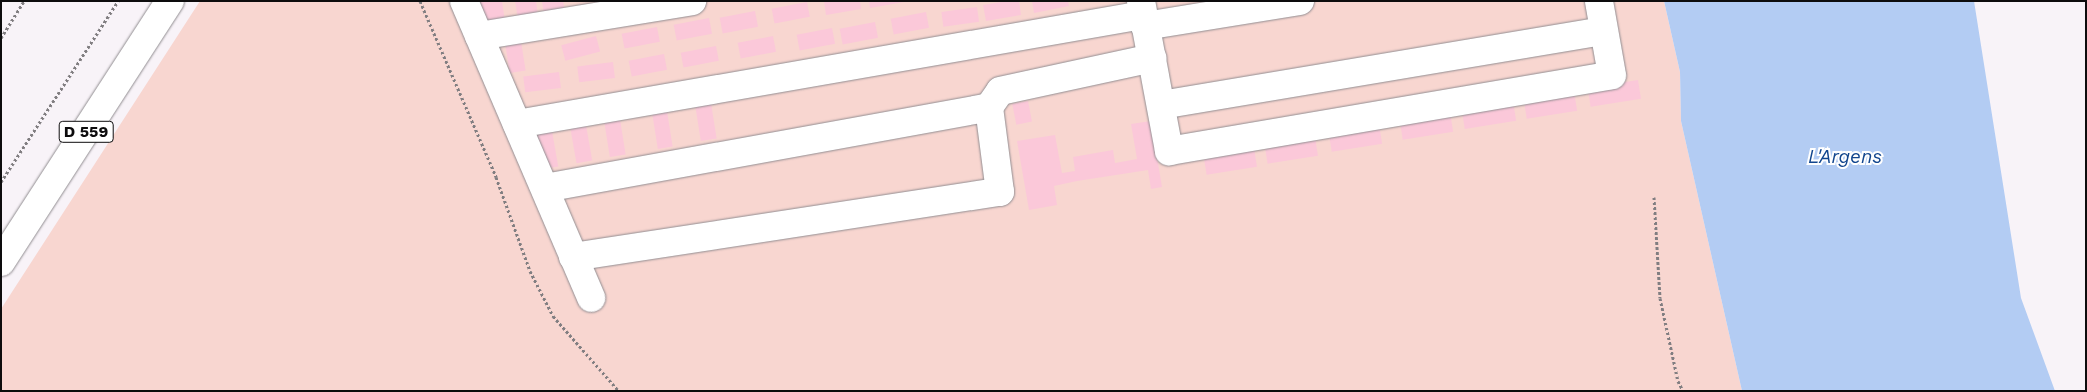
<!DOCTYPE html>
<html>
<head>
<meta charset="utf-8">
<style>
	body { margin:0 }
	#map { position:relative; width:2087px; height:392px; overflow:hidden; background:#f8f3f8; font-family:"Work Sans",sans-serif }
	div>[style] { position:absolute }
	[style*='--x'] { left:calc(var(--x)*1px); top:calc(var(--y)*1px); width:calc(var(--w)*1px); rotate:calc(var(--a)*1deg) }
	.green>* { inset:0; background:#f8d6d0 }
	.water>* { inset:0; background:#b3ccf3 }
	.building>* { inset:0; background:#fbc8d9; transform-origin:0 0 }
	.path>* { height:3px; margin-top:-1.5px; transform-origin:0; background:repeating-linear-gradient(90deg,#817e81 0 2.5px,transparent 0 5px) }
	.roads { filter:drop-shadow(0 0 1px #918d91) drop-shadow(0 0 1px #918d91) }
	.minor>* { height:28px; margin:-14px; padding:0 14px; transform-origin:14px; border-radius:14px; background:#fff }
	.major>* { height:28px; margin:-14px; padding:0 14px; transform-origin:14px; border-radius:14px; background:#fff }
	span { translate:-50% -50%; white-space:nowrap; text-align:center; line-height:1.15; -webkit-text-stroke:4px #fff; paint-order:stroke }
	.shield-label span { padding:1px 4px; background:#fff; border:1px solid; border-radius:4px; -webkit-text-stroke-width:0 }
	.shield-label { font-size:16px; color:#0d0c0d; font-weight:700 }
	.water-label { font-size:19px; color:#12468e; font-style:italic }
	.frame { position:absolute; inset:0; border:2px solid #0d0c0d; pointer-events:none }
</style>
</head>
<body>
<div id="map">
	<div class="green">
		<div style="clip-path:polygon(200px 1px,1664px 1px,1680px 72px,1681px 121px,1742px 391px,1px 391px,1px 309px)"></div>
	</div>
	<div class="water">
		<div style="clip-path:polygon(1664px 1px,1974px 1px,2021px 298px,2055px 391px,1742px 391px,1681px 121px,1680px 72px)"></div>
	</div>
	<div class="building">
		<div style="clip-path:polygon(480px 1px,502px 1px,505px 22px,485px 25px)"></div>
		<div style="clip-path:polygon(515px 1px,536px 1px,538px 16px,518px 19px)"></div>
		<div style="clip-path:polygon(542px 1px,563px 1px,565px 12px,544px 16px)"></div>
		<div style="clip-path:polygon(824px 1px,860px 1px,861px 9px,826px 15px)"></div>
		<div style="clip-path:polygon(869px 1px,904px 1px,904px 2px,870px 8px)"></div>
		<div style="clip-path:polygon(1007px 1px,1019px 1px,1021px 15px,986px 21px,983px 5px)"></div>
		<div style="clip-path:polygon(1032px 1px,1068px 1px,1069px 6px,1034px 13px)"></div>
		<div style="left:807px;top:2px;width:15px;height:36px;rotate:79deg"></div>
		<div style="left:977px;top:7px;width:15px;height:36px;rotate:82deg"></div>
		<div style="left:755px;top:11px;width:16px;height:36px;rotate:79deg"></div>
		<div style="left:926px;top:12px;width:16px;height:36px;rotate:79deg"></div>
		<div style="left:709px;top:18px;width:16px;height:36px;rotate:79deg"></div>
		<div style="left:875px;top:22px;width:16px;height:36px;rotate:79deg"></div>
		<div style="left:657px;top:27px;width:15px;height:36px;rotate:79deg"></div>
		<div style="left:832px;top:28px;width:16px;height:36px;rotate:79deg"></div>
		<div style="left:520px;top:35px;width:36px;height:16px;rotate:81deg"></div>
		<div style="left:596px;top:36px;width:16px;height:36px;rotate:75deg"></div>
		<div style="left:773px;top:36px;width:16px;height:36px;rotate:79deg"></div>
		<div style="left:716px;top:46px;width:15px;height:36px;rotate:79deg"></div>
		<div style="left:664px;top:54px;width:16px;height:36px;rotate:79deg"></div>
		<div style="left:613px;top:62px;width:16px;height:36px;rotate:83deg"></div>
		<div style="left:559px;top:72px;width:16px;height:36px;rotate:83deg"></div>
		<div style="left:1638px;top:80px;width:19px;height:51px;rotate:81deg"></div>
		<div style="left:1574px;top:91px;width:20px;height:51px;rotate:81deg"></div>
		<div style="left:1028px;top:101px;width:21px;height:16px;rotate:79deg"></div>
		<div style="left:1513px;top:101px;width:20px;height:52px;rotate:81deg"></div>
		<div style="left:711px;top:103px;width:36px;height:16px;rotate:81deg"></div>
		<div style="left:667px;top:111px;width:36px;height:15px;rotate:81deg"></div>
		<div style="left:1450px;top:112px;width:20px;height:51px;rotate:81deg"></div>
		<div style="left:620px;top:119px;width:36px;height:16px;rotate:81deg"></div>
		<div style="clip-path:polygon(1151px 121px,1162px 187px,1151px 189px,1148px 170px,1077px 181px,1054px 186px,1057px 205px,1029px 210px,1017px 141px,1055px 135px,1062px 173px,1075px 171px,1073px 157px,1113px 150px,1115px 163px,1137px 159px,1131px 124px)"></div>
		<div style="left:1379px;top:124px;width:20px;height:51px;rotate:81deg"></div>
		<div style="left:586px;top:125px;width:36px;height:16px;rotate:80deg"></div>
		<div style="left:552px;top:131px;width:36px;height:16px;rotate:80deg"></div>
		<div style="left:1315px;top:137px;width:19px;height:51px;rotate:81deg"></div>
		<div style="left:1254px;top:148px;width:19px;height:51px;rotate:81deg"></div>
	</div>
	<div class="path">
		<div style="--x:420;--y:1;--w:192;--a:66.6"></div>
		<div style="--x:496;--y:177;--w:100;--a:70.1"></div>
		<div style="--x:530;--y:271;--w:51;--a:62.9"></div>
		<div style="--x:553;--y:316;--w:100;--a:48.7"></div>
		<div style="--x:1;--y:38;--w:44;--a:-58.1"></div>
		<div style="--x:1;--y:182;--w:216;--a:-57.1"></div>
		<div style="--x:1654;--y:197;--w:101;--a:86.6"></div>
		<div style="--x:1660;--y:298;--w:85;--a:77.8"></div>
		<div style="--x:1678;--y:381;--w:11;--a:63"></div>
	</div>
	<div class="roads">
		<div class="minor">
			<div style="--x:464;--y:1;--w:323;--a:66.8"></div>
			<div style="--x:1141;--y:1;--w:153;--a:79.4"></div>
			<div style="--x:1169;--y:151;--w:449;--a:-9.7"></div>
			<div style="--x:1612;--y:75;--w:75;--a:-100"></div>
			<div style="--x:1145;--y:26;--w:157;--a:-9.2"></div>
			<div style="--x:479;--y:36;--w:216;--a:-9.3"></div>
			<div style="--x:1161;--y:105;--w:448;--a:-9.5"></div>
			<div style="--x:517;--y:124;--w:635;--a:-9.88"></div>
			<div style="--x:545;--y:188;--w:451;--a:-10.3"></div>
			<div style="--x:989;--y:107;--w:19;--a:-55"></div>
			<div style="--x:1000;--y:91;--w:156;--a:-12.2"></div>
			<div style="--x:573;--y:257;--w:432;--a:-8.7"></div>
			<div style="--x:1000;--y:192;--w:86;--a:-97.4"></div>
		</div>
		<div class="major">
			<div style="--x:1;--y:262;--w:311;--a:-57.1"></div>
		</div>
	</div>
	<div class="shield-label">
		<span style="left:86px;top:132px">D 559</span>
	</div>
	<div class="water-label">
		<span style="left:1845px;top:157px">L'Argens</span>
	</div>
	<div class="frame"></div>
</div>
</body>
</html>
